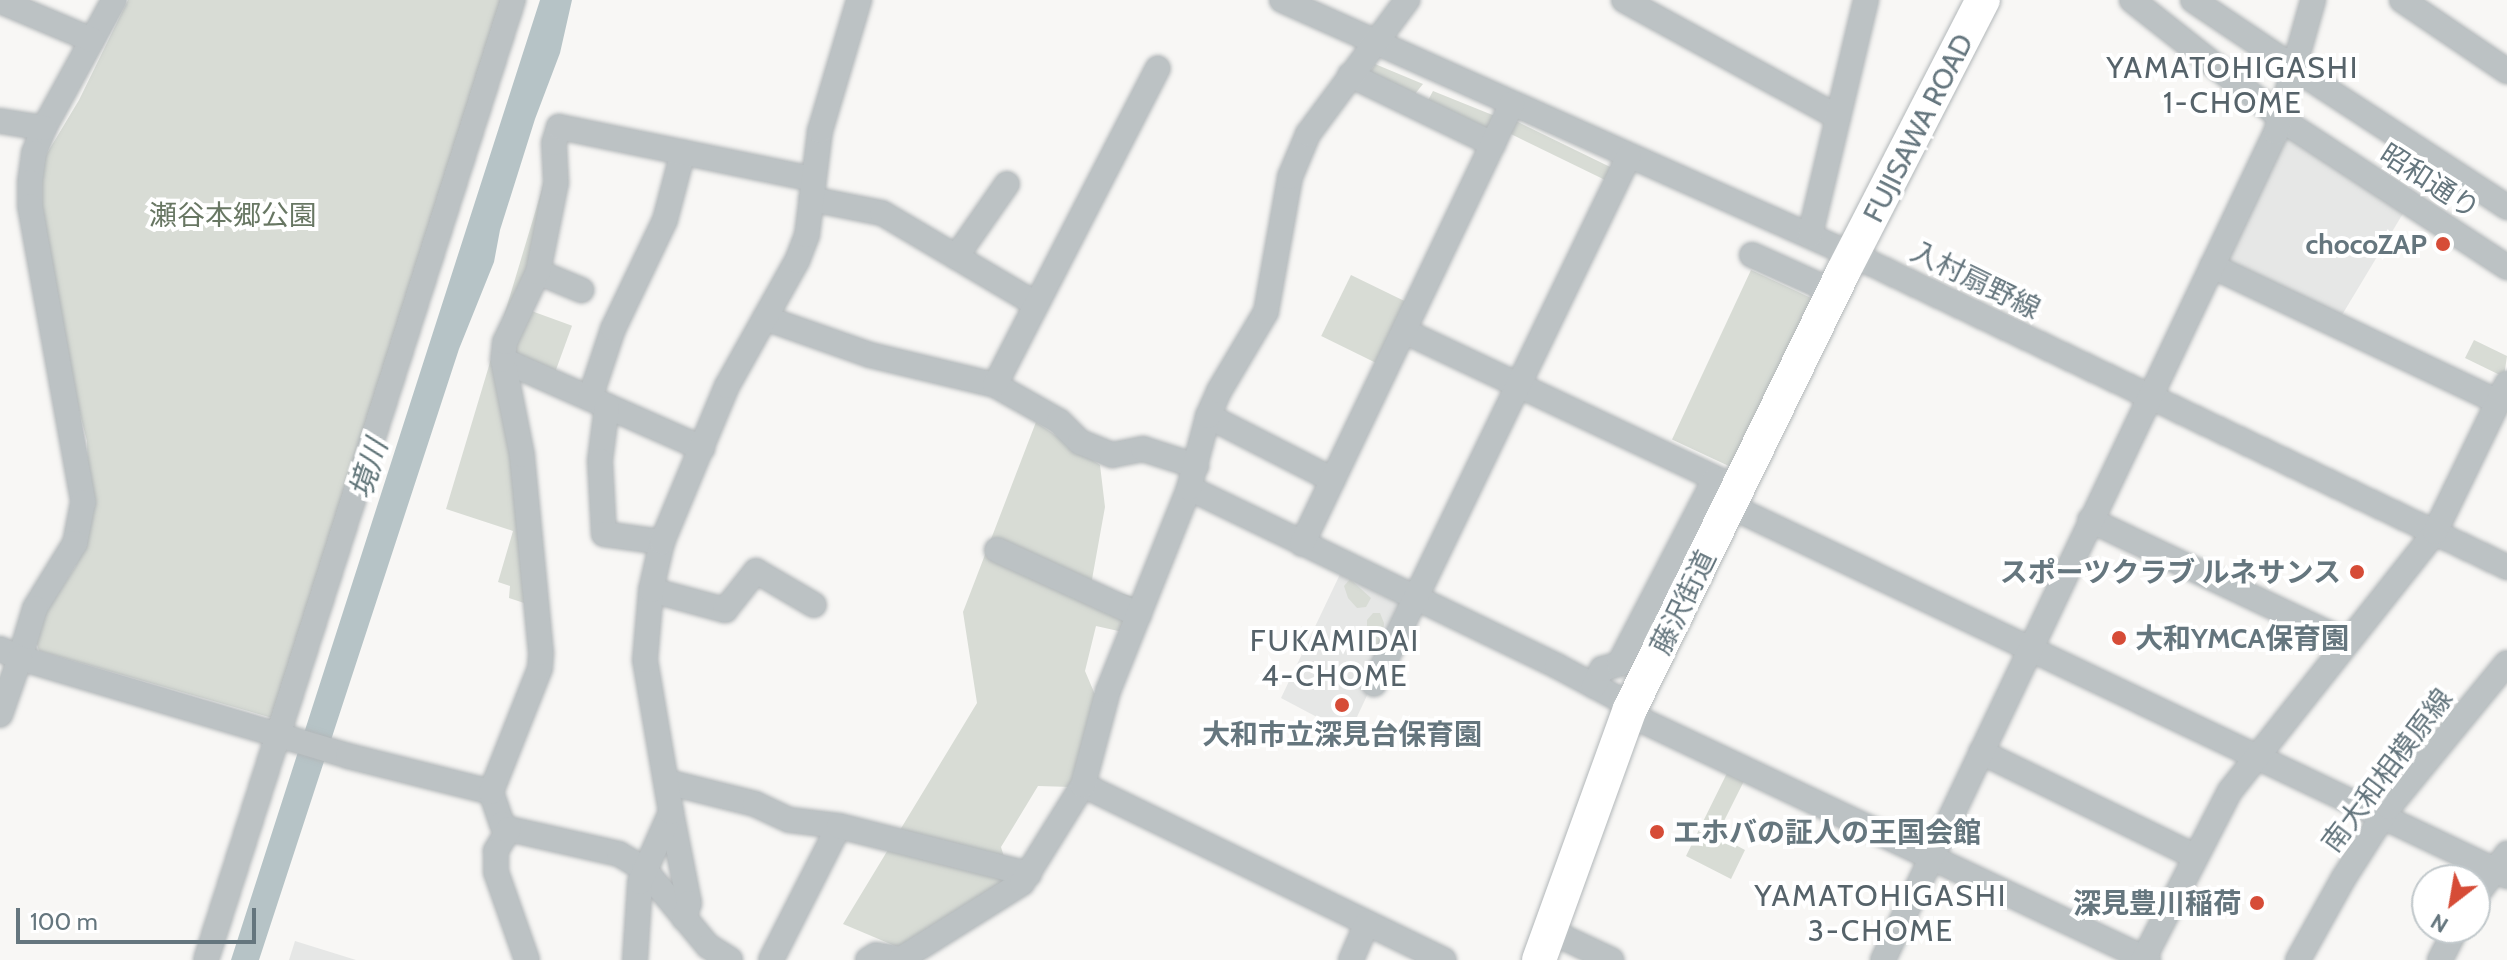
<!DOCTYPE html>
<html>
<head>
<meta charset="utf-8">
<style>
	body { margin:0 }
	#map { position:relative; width:2507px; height:960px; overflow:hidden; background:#f8f7f5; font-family:Cabin,"Noto Sans JP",sans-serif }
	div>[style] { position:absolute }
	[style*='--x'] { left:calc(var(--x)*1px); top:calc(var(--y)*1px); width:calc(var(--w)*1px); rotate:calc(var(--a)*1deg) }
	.built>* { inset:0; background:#e6e7e6; transform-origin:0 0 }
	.green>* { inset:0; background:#d8dcd5; transform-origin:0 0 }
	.water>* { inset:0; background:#b6c3c6 }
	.roads { filter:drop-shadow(0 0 2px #b2b7b9) drop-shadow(0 0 2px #b2b7b9) }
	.minor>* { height:24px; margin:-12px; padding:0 12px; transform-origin:12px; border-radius:12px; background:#bcc2c4 }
	.highway>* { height:34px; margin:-17px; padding:0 17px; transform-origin:17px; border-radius:17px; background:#fff }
	.dots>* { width:22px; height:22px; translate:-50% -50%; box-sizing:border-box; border:4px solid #fff; border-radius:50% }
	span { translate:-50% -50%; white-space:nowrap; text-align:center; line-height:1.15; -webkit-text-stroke:8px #fff; paint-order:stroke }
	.street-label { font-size:28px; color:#65767e }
	.park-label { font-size:28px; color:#687763 }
	.poi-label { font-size:28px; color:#65767e; font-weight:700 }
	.right { translate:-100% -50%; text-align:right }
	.left { translate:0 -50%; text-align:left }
	.neighbourhood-label { font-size:30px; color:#56636a; letter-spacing:2px }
	.water-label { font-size:30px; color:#607478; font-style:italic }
	.north { position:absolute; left:2411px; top:864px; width:80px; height:80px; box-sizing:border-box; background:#fff; border:2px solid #c1c8cb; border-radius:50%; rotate:211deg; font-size:22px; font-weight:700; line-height:32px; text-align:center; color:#65767e }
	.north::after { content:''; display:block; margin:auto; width:28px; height:36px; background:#d64c37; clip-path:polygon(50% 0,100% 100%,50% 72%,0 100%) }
	.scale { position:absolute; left:16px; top:908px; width:240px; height:36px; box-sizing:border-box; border:4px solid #65767e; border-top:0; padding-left:10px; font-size:24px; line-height:28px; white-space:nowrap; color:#65767e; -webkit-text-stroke:6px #fff; paint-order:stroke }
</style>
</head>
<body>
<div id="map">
	<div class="built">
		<div style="left:2288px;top:137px;width:138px;height:145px;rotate:31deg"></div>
		<div style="clip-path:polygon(1342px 570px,1400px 599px,1400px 625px,1349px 734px,1281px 698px)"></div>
		<div style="clip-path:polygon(295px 941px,356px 960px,289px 960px)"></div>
	</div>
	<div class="green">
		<div style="clip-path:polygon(128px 0,502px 0,276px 719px,39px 651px,35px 638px,44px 614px,75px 567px,89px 531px,87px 441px,71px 380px,39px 201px,40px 165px,79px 100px)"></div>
		<div style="clip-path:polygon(1375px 64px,1423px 84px,1410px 100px,1367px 77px)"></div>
		<div style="clip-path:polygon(1433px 91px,1495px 116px,1487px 134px,1425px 106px)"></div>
		<div style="left:1516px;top:121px;width:110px;height:14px;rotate:26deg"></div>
		<div style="clip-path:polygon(549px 166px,532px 274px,501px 335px,530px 605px,509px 598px,510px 586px,498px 582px,513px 531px,446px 509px)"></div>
		<div style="left:1751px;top:270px;width:68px;height:187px;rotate:25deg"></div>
		<div style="left:1351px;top:275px;width:64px;height:68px;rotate:26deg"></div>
		<div style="left:526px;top:309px;width:49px;height:57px;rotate:20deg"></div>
		<div style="clip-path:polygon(2474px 340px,2507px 356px,2504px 377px,2465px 358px)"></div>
		<div style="clip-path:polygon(1036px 422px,1100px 465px,1105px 507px,1091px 585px,1134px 597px,1123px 632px,1096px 626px,1085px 671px,1099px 704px,1072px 787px,1038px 786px,1001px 847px,1011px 880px,900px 948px,843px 924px,977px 703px,963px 612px)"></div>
		<div style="clip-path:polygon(1350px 579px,1371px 598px,1366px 607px,1357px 608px,1348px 598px,1344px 586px)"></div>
		<div style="clip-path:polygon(1373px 613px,1380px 613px,1384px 623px,1382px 649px,1377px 654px,1369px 645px,1367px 635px,1367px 620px)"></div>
		<div style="clip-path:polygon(1729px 769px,1746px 777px,1717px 835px,1745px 850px,1731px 879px,1686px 856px)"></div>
	</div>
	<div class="water">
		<div style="clip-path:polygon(540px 0,572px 0,560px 53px,535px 119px,500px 230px,494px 262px,459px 349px,259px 960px,231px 960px)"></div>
	</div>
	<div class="roads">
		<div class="minor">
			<div style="--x:114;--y:0;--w:146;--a:118.7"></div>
			<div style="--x:44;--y:128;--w:27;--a:112"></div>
			<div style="--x:34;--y:153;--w:29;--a:98"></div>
			<div style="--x:30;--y:182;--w:24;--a:90"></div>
			<div style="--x:30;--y:206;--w:301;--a:79.8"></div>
			<div style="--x:83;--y:502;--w:42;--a:101"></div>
			<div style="--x:75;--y:543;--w:76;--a:121.6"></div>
			<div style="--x:35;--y:608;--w:52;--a:106.7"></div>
			<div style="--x:20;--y:658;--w:342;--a:16.6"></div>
			<div style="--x:348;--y:756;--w:147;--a:14.1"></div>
			<div style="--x:491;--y:792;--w:34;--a:71"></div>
			<div style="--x:502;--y:824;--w:9;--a:36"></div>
			<div style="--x:509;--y:829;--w:113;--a:12.8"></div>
			<div style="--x:619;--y:854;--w:29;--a:31"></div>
			<div style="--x:644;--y:869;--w:100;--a:50.3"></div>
			<div style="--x:708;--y:946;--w:26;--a:32"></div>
			<div style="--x:1282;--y:0;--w:642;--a:24.09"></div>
			<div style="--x:1868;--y:262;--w:708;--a:25.52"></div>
			<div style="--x:1624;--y:0;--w:244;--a:28.7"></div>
			<div style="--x:2132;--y:0;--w:205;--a:38.3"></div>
			<div style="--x:2293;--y:127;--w:256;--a:33.2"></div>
			<div style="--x:2193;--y:0;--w:110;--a:33.8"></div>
			<div style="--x:2402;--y:0;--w:127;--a:34.1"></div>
			<div style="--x:0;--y:1;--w:100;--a:23"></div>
			<div style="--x:2303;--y:74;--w:244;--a:33.1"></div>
			<div style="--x:1350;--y:75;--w:159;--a:25.8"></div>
			<div style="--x:0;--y:121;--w:45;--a:9"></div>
			<div style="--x:811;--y:199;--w:72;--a:11.2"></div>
			<div style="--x:882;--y:213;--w:179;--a:30.6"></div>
			<div style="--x:1810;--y:235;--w:242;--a:-76.6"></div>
			<div style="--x:1752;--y:255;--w:78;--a:24.3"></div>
			<div style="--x:956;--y:257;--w:89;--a:-55.1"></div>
			<div style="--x:2212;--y:266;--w:317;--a:25.4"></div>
			<div style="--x:538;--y:272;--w:47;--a:22.7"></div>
			<div style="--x:765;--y:318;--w:111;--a:19.4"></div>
			<div style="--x:870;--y:355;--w:129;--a:13.5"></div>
			<div style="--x:995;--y:385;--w:73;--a:29.4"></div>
			<div style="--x:1059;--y:421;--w:30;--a:45"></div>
			<div style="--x:1080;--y:442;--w:35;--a:22"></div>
			<div style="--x:1112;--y:455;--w:32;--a:-11"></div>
			<div style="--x:1143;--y:449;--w:56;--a:17.8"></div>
			<div style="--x:1404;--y:331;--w:369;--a:25.3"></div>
			<div style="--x:503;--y:360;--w:218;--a:23.9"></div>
			<div style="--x:995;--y:385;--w:356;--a:-62.8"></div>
			<div style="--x:590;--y:398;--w:73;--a:-71.6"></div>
			<div style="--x:613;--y:329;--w:121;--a:-64.5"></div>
			<div style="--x:665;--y:220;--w:70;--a:-75.2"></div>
			<div style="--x:607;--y:406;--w:55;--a:97.3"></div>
			<div style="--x:600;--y:461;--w:73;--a:86.9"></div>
			<div style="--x:604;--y:534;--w:59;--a:7.9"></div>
			<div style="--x:1208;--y:416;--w:140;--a:27.1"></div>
			<div style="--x:1189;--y:488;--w:409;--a:25.8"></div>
			<div style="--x:1557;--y:666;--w:72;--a:28"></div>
			<div style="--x:1621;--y:700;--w:28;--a:45"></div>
			<div style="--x:1641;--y:720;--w:561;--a:25.33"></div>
			<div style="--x:1730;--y:506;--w:861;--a:25.46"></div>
			<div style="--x:2090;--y:520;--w:284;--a:25.4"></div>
			<div style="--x:1302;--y:544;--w:488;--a:-64.5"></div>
			<div style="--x:997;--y:550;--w:156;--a:24.6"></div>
			<div style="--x:651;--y:590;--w:77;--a:15.1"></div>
			<div style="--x:725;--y:610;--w:50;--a:-51.5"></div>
			<div style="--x:756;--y:571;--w:67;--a:30.4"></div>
			<div style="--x:0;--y:649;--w:22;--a:24"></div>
			<div style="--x:20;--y:658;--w:60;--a:109.3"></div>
			<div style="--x:1374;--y:684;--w:586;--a:-64.22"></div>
			<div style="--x:1594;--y:686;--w:19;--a:-65"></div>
			<div style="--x:1602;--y:669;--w:18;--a:-16"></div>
			<div style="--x:1619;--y:664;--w:208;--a:-62.6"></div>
			<div style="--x:1981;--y:752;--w:237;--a:26"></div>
			<div style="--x:667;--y:782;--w:91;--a:14"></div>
			<div style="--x:755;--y:804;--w:38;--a:25"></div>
			<div style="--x:790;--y:820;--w:49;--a:7"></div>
			<div style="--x:839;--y:826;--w:150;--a:116.9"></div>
			<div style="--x:1083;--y:785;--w:401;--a:25.9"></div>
			<div style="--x:491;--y:792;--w:133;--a:-68.4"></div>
			<div style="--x:540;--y:668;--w:15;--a:-86"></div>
			<div style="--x:541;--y:653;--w:199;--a:-95.5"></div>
			<div style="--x:522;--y:455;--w:97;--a:-101.3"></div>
			<div style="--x:503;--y:360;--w:18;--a:-84"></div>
			<div style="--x:505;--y:342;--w:77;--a:-64.8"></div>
			<div style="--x:538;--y:272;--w:91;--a:-78.6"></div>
			<div style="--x:556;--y:183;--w:40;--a:-92.9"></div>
			<div style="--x:554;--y:143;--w:17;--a:-73"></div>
			<div style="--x:559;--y:127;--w:258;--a:11.6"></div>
			<div style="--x:671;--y:812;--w:93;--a:78.8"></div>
			<div style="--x:689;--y:903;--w:16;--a:108"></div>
			<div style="--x:839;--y:826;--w:196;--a:14.2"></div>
			<div style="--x:509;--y:829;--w:26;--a:121"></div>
			<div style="--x:496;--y:851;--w:21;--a:90"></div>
			<div style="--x:496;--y:872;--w:93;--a:70.6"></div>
			<div style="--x:2475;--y:897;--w:54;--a:-53.3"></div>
			<div style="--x:1550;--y:931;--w:68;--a:25.4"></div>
			<div style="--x:206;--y:960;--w:1008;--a:-72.27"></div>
			<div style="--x:635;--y:960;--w:78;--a:-86.3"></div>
			<div style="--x:640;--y:882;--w:77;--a:-66.1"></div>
			<div style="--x:671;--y:812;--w:154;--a:-99.7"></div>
			<div style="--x:645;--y:660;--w:70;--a:-85.1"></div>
			<div style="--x:651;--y:590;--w:49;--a:-77.1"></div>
			<div style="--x:662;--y:542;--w:169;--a:-67.4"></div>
			<div style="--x:727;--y:386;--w:143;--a:-60.8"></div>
			<div style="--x:797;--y:261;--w:28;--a:-69"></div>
			<div style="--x:807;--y:235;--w:105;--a:-82.9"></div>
			<div style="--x:820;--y:131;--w:137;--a:-73.4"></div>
			<div style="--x:868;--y:960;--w:9;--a:-32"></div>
			<div style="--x:876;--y:955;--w:25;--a:9"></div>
			<div style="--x:901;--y:959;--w:143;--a:-32.1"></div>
			<div style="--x:1022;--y:883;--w:115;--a:-58.1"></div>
			<div style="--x:1083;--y:785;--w:97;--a:-75.1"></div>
			<div style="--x:1108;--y:691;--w:219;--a:-68.2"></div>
			<div style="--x:1189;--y:488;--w:74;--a:-75.2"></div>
			<div style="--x:1208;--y:416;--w:27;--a:-66"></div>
			<div style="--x:1219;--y:391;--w:92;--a:-59.3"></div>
			<div style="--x:1266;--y:312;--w:137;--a:-79.9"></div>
			<div style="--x:1290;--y:177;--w:47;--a:-67.3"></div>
			<div style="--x:1308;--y:134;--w:167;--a:-53.5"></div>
			<div style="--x:1351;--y:960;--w:40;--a:-66.6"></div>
			<div style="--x:1883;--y:960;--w:917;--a:-64.61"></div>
			<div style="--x:2276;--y:132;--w:137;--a:-74.3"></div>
			<div style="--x:2143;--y:960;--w:190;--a:-62.8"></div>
			<div style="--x:2230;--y:791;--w:330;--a:-51.6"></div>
			<div style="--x:2435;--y:532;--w:165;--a:-64.1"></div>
			<div style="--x:2298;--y:960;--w:93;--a:-60.9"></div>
			<div style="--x:2343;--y:879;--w:85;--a:-57.4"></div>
			<div style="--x:2389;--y:807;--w:186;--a:-50.7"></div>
			<div style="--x:2440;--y:960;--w:36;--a:-63"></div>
		</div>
		<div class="highway">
			<div style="--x:1539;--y:960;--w:267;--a:-70.1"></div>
			<div style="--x:1630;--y:709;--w:486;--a:-64"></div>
			<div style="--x:1843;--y:272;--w:306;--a:-62.8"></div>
		</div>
	</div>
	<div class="dots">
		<div style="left:2443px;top:244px;background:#d64c37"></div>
		<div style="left:2357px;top:572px;background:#d64c37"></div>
		<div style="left:2119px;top:638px;background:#d64c37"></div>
		<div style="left:1342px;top:705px;background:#d64c37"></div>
		<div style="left:1657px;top:832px;background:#d64c37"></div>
		<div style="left:2257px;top:903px;background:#d64c37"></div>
	</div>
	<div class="street-label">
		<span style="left:1918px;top:128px;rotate:-63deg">FUJISAWA ROAD</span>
		<span style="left:2430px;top:181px;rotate:33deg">昭和通り</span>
		<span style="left:1976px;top:280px;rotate:26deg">入村扇野線</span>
		<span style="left:1683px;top:602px;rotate:-64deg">藤沢街道</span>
		<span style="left:2387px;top:770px;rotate:-53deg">南大和相模原線</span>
	</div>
	<div class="park-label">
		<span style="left:233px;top:215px">瀬谷本郷公園</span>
	</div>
	<div class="poi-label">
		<span class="right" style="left:2427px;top:244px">chocoZAP</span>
		<span class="right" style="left:2341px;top:572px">スポーツクラブ ルネサンス</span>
		<span class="left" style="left:2135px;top:638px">大和YMCA保育園</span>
		<span style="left:1342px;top:734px">大和市立深見台保育園</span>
		<span class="left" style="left:1673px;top:832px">エホバの証人の王国会館</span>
		<span class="right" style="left:2241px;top:903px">深見豊川稲荷</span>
	</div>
	<div class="neighbourhood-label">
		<span style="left:2233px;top:85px">YAMATOHIGASHI<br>1-CHOME</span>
		<span style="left:1335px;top:658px">FUKAMIDAI<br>4-CHOME</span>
		<span style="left:1881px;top:913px">YAMATOHIGASHI<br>3-CHOME</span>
	</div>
	<div class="water-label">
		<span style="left:369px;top:469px;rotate:-72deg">境川</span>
	</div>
	<div class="north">N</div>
	<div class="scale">100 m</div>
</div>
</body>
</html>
